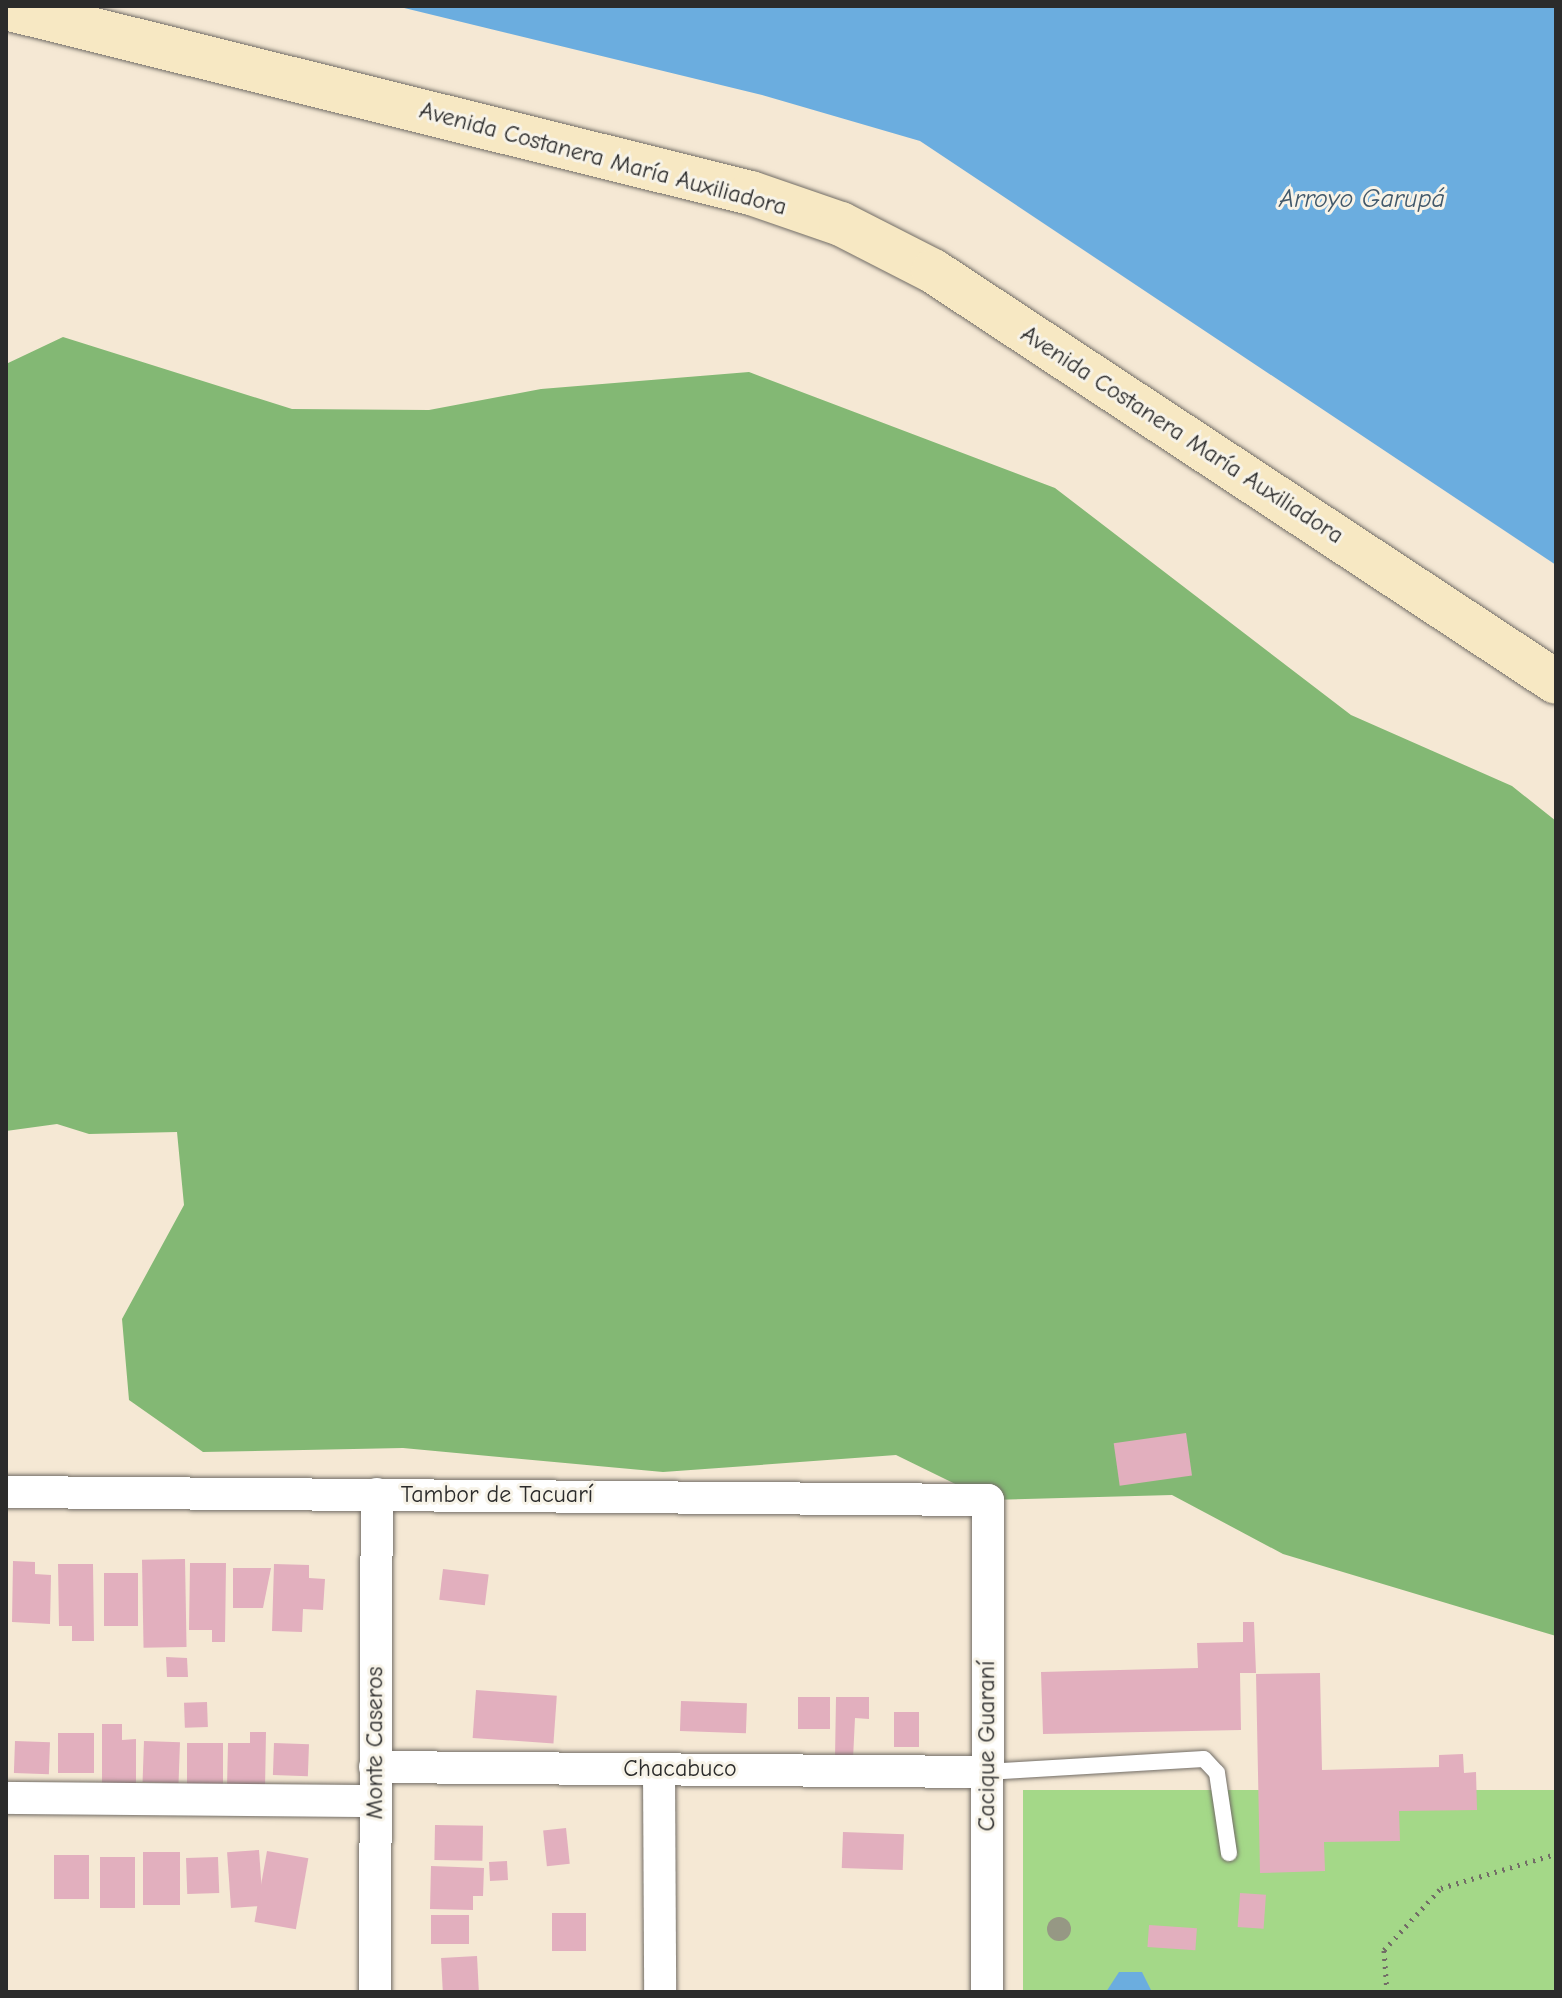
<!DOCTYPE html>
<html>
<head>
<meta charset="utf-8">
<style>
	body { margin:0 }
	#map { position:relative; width:1562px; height:1998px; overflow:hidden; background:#f5e8d4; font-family:"Comic Neue",sans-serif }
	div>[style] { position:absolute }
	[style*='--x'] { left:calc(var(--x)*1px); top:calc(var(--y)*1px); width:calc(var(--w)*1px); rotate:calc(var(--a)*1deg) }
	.green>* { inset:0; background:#a4d888; transform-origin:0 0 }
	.forest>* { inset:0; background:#83b874 }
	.water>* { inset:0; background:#6baddf }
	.building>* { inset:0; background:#e2afbe; transform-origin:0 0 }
	.path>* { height:5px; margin-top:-2.5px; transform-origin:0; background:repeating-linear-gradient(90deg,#726d66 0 2px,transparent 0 8px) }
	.roads { filter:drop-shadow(0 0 2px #726d66) drop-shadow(0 0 2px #726d66) }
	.service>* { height:16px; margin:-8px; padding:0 8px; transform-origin:8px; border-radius:8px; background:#fff }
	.minor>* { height:32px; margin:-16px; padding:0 16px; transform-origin:16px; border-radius:16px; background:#fff }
	.secondary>* { height:44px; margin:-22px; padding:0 22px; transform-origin:22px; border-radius:22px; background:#f7e8c3 }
	.trees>* { width:24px; height:24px; margin:-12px; border-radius:50%; background:#969884 }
	span { translate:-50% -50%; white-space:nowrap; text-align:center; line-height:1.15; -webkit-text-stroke:6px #f7f3e8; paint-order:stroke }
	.street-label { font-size:24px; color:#2b2b2b }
	.water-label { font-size:26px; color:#41586a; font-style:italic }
	.frame { position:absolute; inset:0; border:8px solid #2b2b2b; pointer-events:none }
</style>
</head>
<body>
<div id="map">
	<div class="green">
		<div style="left:1556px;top:1790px;width:202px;height:533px;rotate:90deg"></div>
	</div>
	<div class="forest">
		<div style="clip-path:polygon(63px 337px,292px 409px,429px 410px,541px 389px,749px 372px,1055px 488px,1351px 715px,1512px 786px,1556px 821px,1556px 1636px,1283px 1554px,1172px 1495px,988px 1500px,896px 1455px,663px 1472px,403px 1448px,203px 1452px,129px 1400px,122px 1319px,184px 1205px,177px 1132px,89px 1134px,57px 1124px,6px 1131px,6px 364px)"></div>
	</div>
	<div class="water">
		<div style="clip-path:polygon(396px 6px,1556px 6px,1556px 565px,920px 141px,762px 95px)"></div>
		<div style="clip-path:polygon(1119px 1972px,1142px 1972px,1152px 1992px,1106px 1992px)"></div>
	</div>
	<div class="building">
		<div style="left:1186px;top:1433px;width:43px;height:73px;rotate:82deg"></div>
		<div style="left:185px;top:1559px;width:88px;height:43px;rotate:89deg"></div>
		<div style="clip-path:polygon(13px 1561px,35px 1562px,35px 1574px,51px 1575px,50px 1624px,12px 1622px)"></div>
		<div style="clip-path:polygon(190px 1563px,226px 1563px,225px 1642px,212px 1642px,212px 1630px,189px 1630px)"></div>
		<div style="clip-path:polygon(58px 1564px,93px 1564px,94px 1641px,72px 1641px,72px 1626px,59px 1626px)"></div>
		<div style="clip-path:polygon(274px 1564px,309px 1565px,309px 1578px,325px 1579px,323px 1610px,303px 1609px,302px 1632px,272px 1631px)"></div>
		<div style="clip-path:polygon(233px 1568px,271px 1568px,263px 1608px,233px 1608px)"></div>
		<div style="left:443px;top:1569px;width:46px;height:31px;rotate:7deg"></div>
		<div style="left:104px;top:1573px;width:34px;height:53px"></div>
		<div style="clip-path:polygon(1243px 1622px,1254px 1622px,1256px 1673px,1240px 1673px,1241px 1730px,1043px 1734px,1041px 1672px,1198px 1668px,1197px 1643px,1243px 1642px)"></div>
		<div style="clip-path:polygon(166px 1657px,187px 1658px,188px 1677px,167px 1677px)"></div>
		<div style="clip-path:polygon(1320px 1673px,1322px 1770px,1439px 1767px,1439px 1755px,1463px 1754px,1464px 1773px,1476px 1772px,1477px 1810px,1399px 1811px,1400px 1841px,1324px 1842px,1325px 1871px,1260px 1873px,1256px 1674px)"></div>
		<div style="left:476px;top:1690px;width:81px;height:48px;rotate:4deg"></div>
		<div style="left:830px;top:1697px;width:32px;height:32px;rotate:90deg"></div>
		<div style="clip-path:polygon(836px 1697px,869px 1697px,869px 1719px,855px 1718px,853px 1759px,835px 1758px)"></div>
		<div style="left:681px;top:1701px;width:66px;height:30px;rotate:2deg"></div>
		<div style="left:207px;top:1702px;width:25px;height:23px;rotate:88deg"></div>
		<div style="left:894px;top:1712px;width:25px;height:35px"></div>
		<div style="clip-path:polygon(102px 1724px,122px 1724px,122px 1740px,136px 1739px,136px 1789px,102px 1790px)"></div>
		<div style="clip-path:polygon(250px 1732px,266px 1732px,265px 1789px,227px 1788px,228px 1743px,250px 1743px)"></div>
		<div style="left:58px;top:1733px;width:36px;height:40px"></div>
		<div style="left:15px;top:1741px;width:35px;height:32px;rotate:2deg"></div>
		<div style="left:144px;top:1741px;width:36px;height:41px;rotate:2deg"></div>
		<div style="left:187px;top:1743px;width:36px;height:48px"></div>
		<div style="left:274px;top:1743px;width:35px;height:32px;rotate:2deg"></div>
		<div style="left:435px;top:1825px;width:48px;height:35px;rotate:1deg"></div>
		<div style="left:566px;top:1828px;width:36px;height:23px;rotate:84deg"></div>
		<div style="left:843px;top:1832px;width:61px;height:36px;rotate:2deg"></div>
		<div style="left:259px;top:1850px;width:56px;height:32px;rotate:86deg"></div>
		<div style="left:267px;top:1851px;width:42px;height:72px;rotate:10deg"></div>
		<div style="left:143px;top:1852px;width:37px;height:53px"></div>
		<div style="left:54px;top:1855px;width:35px;height:44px"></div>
		<div style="left:100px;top:1857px;width:35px;height:51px"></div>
		<div style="left:218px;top:1857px;width:36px;height:32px;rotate:88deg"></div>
		<div style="left:507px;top:1861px;width:19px;height:18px;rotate:87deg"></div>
		<div style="clip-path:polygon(431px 1866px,484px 1868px,483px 1896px,473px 1896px,473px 1910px,430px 1909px)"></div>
		<div style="left:1240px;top:1893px;width:26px;height:34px;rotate:4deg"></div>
		<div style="left:552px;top:1913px;width:34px;height:38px"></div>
		<div style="left:431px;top:1915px;width:38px;height:29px"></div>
		<div style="left:1149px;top:1925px;width:48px;height:22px;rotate:4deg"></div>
		<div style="left:477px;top:1956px;width:35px;height:36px;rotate:87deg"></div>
	</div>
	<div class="path">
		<div style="--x:1387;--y:1992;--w:42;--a:-94.1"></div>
		<div style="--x:1384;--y:1950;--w:84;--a:-47.4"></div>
		<div style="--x:1441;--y:1888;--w:120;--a:-16.5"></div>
	</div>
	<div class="roads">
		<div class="service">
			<div style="--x:986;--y:1772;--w:218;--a:-3.4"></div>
			<div style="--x:1204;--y:1759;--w:19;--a:47"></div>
			<div style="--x:1217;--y:1773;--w:81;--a:81.5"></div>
		</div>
		<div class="minor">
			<div style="--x:6;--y:1492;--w:982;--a:0.47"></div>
			<div style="--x:988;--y:1500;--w:492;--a:90.1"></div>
			<div style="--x:375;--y:1767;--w:611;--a:0.47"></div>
			<div style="--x:659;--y:1769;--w:223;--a:89.7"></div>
			<div style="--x:6;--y:1798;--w:368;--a:0.5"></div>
			<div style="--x:375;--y:1992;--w:498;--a:-89.8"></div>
		</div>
		<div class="secondary">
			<div style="--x:6;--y:8;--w:768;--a:13.95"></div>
			<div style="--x:751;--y:193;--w:95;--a:19"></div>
			<div style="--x:841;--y:224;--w:103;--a:27.1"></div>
			<div style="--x:933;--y:271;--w:746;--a:33.41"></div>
		</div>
	</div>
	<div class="trees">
		<div style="left:1059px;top:1929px"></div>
	</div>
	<div class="street-label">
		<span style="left:603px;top:159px;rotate:15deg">Avenida Costanera María Auxiliadora</span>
		<span style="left:1182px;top:435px;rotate:33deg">Avenida Costanera María Auxiliadora</span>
		<span style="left:497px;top:1495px">Tambor de Tacuarí</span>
		<span style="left:375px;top:1743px;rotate:-90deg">Monte Caseros</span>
		<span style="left:987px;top:1746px;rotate:-90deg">Cacique Guaraní</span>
		<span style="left:680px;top:1769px">Chacabuco</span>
	</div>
	<div class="water-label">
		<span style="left:1362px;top:200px">Arroyo Garupá</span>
	</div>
	<div class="frame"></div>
</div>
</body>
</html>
